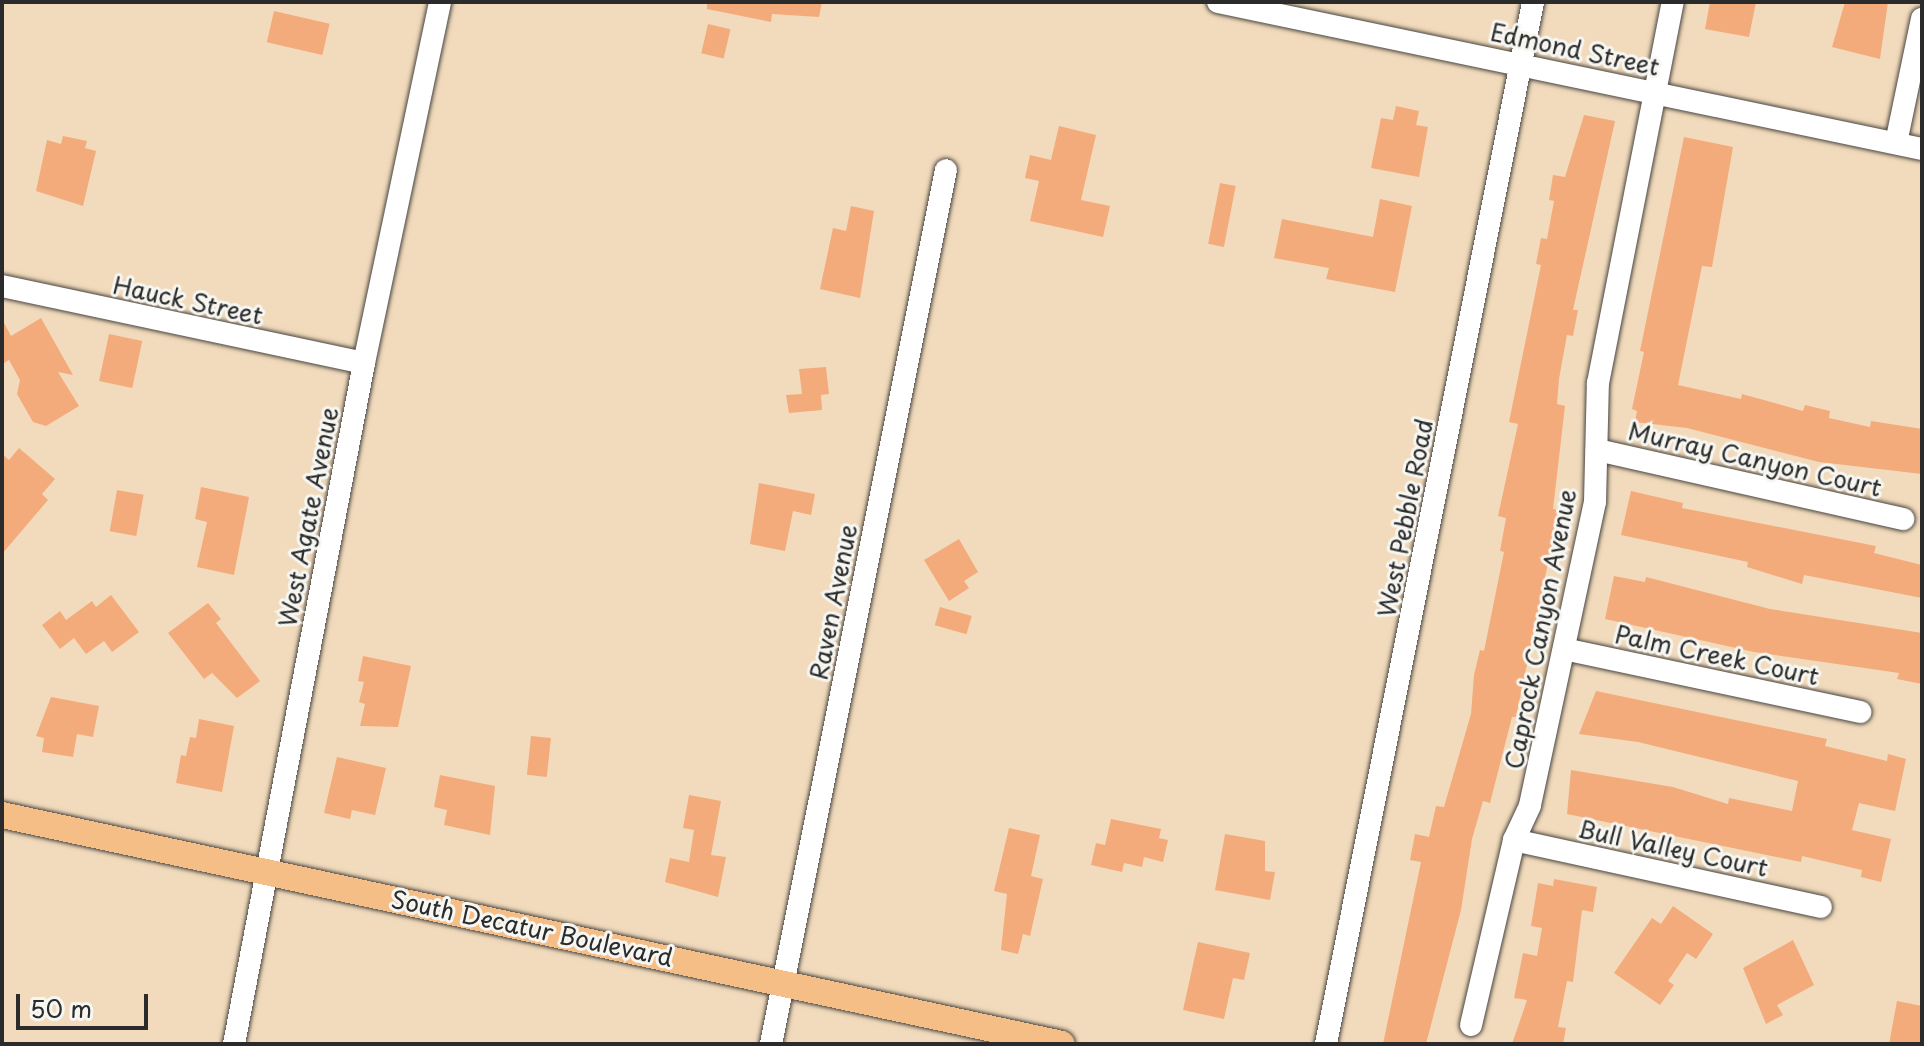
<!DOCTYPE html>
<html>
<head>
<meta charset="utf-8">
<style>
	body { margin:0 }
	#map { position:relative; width:1924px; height:1046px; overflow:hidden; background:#f2dbbc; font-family:"Playpen Sans",sans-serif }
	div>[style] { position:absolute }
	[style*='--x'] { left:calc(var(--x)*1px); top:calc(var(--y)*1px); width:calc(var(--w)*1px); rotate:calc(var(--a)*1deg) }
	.building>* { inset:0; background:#f3ab7c; transform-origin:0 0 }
	.roads { filter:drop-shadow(0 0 2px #494541) drop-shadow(0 0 2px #494541) }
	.minor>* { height:22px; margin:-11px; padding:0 11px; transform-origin:11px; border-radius:11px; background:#fff }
	.major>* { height:26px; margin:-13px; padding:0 13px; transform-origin:13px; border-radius:13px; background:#f6be87 }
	span { translate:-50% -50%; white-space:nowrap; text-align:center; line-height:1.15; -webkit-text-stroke:6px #f6f6f2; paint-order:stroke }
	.street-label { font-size:24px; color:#2b2b2b }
	.frame { position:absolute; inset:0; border:4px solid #2b2b2b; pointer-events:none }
	.scale { position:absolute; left:16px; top:994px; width:132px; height:36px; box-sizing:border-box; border:4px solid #2b2b2b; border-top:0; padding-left:10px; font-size:24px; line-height:28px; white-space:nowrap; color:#2b2b2b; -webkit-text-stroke:6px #f6f6f2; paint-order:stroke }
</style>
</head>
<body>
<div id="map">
	<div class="building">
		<div style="clip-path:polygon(707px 2px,822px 2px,819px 17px,772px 14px,771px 22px,707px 9px)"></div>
		<div style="clip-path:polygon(1710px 2px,1756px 2px,1749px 37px,1705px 29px)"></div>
		<div style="clip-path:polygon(1845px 2px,1888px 2px,1880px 59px,1832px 47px)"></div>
		<div style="left:274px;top:11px;width:57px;height:32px;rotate:13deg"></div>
		<div style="left:708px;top:24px;width:23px;height:30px;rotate:13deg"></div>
		<div style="clip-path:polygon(1396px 106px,1419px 111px,1416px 125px,1428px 127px,1419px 177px,1371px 168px,1381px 118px,1393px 120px)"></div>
		<div style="clip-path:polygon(1584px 115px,1615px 121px,1573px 310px,1578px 310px,1573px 336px,1567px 335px,1559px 379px,1557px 404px,1565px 406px,1553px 509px,1559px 510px,1516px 717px,1512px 717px,1490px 803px,1483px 801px,1472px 839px,1461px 910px,1426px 1044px,1383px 1044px,1421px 862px,1410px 860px,1415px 834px,1429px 837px,1436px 806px,1444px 807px,1471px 714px,1474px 675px,1480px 650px,1484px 651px,1504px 552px,1500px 551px,1506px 518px,1498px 516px,1518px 424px,1509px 422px,1541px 265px,1536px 264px,1541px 238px,1547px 239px,1554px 201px,1549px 200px,1553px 175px,1565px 177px)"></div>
		<div style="clip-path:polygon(1059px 126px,1096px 135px,1081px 200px,1110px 206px,1103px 237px,1030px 221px,1039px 181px,1025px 178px,1030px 155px,1051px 160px)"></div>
		<div style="clip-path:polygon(63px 136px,87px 141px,85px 148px,96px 151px,83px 206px,36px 191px,47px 140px,61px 144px)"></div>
		<div style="clip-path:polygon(1684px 137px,1733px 147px,1712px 267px,1702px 266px,1678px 385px,1741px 399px,1742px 394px,1803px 411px,1805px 405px,1830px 411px,1829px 418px,1870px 427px,1871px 421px,1922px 429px,1922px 474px,1819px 462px,1687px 428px,1635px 422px,1637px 411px,1632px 409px,1644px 352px,1640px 351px)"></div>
		<div style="left:1220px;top:183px;width:16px;height:62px;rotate:11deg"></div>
		<div style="clip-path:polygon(1380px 199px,1412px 206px,1395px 292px,1326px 279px,1329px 268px,1274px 258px,1282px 219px,1373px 237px)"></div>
		<div style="clip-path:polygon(851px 206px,874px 211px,860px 298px,820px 289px,833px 228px,846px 231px)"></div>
		<div style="clip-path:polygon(41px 318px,73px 375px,58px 372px,79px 406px,46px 426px,33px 422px,17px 394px,20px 380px,9px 360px,2px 364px,2px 319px,11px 336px)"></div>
		<div style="left:109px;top:334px;width:34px;height:48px;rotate:12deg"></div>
		<div style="clip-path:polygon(826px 367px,829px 394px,821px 395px,822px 410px,789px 413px,786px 395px,802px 394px,799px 369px)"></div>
		<div style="clip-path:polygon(19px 448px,55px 479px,42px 494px,48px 500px,2px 554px,2px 454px,9px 460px)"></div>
		<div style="clip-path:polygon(759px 483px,815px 494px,811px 515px,793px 511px,785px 551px,750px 544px)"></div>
		<div style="clip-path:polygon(201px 487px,249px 497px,234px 575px,197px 567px,207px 522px,195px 519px)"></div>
		<div style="left:117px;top:490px;width:27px;height:42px;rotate:10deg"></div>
		<div style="clip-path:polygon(1631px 491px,1683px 503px,1682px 508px,1876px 546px,1874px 553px,1922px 565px,1922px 598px,1804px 575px,1802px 584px,1747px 567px,1748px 562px,1621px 535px)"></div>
		<div style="clip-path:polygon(959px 539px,978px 572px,964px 581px,969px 588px,949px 601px,924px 560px)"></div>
		<div style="clip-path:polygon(1614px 576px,1645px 582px,1646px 577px,1770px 609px,1922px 633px,1922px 684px,1897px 679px,1899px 673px,1754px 652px,1605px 619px)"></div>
		<div style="clip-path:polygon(111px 595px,139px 632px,112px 652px,104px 641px,86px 654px,74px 638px,60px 649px,42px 625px,60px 611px,66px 620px,92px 601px,96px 607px)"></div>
		<div style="clip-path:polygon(208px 603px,221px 619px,216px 623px,260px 681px,237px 698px,212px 673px,204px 679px,168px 633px)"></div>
		<div style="left:940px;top:607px;width:33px;height:19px;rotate:16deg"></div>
		<div style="clip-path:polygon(363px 656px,411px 666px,398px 727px,360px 726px,365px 704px,359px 702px,364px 682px,358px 681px)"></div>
		<div style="clip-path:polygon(1596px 691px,1827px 739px,1825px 746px,1887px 761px,1888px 754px,1906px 759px,1895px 811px,1859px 803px,1852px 830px,1891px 839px,1881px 882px,1861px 877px,1862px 870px,1802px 856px,1801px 862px,1567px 814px,1571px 770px,1673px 787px,1728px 804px,1729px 798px,1792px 811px,1798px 781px,1638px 742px,1579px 734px)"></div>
		<div style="clip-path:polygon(51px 697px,99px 706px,93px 737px,77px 734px,73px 757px,42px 752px,44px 738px,36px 736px)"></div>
		<div style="clip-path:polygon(199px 719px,234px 726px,222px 792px,176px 783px,181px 755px,186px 756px,190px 737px,196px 738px)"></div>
		<div style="left:531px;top:736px;width:20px;height:39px;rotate:6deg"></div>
		<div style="clip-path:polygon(337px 757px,386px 768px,375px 815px,352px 810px,350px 819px,324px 813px)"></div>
		<div style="clip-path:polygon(440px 775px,495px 786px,490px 835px,444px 825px,447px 810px,434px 807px)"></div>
		<div style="clip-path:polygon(689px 795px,721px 801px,711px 855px,726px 857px,718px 897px,665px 882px,670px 858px,689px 862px,694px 830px,683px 828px)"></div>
		<div style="clip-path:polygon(1111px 819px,1161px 829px,1159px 838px,1168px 840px,1163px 862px,1144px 857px,1142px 867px,1124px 863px,1122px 872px,1091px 865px,1096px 843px,1105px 845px)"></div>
		<div style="clip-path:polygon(1009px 828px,1040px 835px,1031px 876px,1043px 879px,1030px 936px,1023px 934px,1018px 954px,1001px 950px,1007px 894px,994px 891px)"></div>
		<div style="clip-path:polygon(1225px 834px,1265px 841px,1265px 871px,1275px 872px,1270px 900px,1215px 890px)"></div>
		<div style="clip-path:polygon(1554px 879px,1597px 887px,1593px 912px,1582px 910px,1573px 982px,1567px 981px,1558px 1027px,1566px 1028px,1563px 1044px,1512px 1044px,1527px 1000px,1514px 998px,1523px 953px,1537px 956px,1542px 928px,1531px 926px,1538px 883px,1553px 886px)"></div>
		<div style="clip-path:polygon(1673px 906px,1713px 934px,1696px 959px,1687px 953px,1668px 981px,1674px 985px,1660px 1005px,1614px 973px,1652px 918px,1661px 924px)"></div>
		<div style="clip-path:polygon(1793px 940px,1814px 985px,1777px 1005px,1783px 1015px,1766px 1024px,1743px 968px)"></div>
		<div style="clip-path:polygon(1198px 942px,1250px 953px,1244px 980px,1233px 978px,1224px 1019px,1183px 1010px)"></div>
		<div style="clip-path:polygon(1897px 1001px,1922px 1006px,1922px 1044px,1889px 1044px)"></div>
	</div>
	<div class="roads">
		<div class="minor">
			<div style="--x:1218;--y:2;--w:719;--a:11.79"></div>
			<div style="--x:1896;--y:143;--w:127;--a:-78.2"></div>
			<div style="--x:2;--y:286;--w:370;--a:12"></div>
			<div style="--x:1597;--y:450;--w:314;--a:12.7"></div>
			<div style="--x:1564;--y:649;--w:303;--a:12"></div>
			<div style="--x:1514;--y:840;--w:314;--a:12.3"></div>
			<div style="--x:1471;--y:1025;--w:190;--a:-76.9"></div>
			<div style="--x:1514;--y:840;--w:38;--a:-65"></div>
			<div style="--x:1530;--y:805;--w:310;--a:-77.9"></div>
			<div style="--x:1595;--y:502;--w:119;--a:-88.6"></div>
			<div style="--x:1598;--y:383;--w:388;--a:-78.9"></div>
			<div style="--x:234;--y:1044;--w:693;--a:-79.19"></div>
			<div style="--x:364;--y:363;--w:369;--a:-78.1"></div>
			<div style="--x:771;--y:1044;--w:891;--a:-78.68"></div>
			<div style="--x:1326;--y:1044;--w:1062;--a:-78.76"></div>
		</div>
		<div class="major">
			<div style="--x:2;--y:815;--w:1084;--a:12.19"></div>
		</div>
	</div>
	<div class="street-label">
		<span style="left:1575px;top:49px;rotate:12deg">Edmond Street</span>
		<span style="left:188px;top:300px;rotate:12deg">Hauck Street</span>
		<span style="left:1755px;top:459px;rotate:13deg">Murray Canyon Court</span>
		<span style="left:308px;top:517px;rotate:-79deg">West Agate Avenue</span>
		<span style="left:1405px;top:518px;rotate:-79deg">West Pebble Road</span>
		<span style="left:833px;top:602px;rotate:-79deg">Raven Avenue</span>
		<span style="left:1540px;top:629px;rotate:-79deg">Caprock Canyon Avenue</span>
		<span style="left:1717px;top:655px;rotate:12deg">Palm Creek Court</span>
		<span style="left:1673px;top:848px;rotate:12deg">Bull Valley Court</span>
		<span style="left:532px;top:928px;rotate:12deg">South Decatur Boulevard</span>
	</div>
	<div class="frame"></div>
	<div class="scale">50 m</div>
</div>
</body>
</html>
